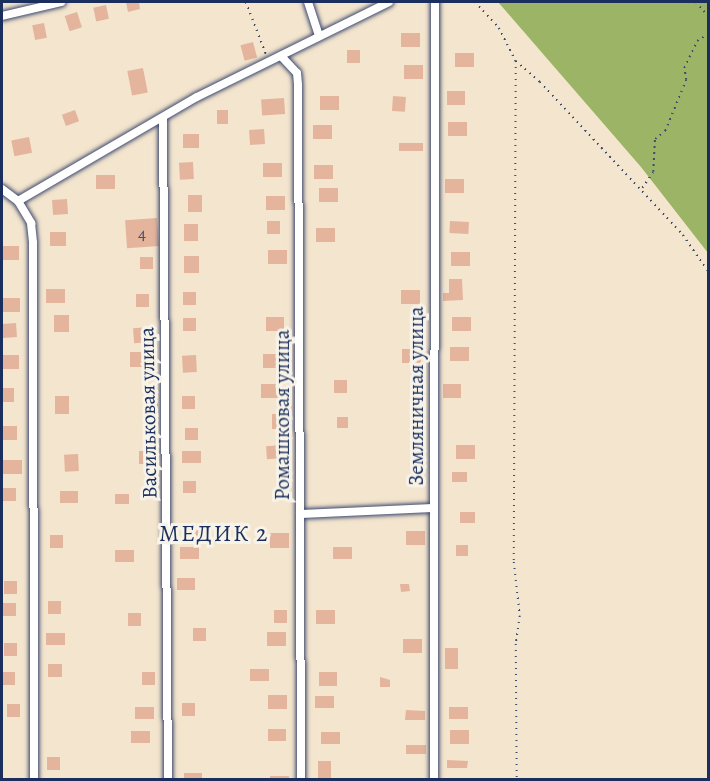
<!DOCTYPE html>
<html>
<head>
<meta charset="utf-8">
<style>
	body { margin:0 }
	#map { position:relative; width:710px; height:781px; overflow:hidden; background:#f4e5ce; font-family:Alegreya,serif }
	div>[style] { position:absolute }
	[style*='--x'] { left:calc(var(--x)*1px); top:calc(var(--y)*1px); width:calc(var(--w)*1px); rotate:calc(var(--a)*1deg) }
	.forest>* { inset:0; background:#9bb466 }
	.building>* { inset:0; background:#e4b59c; transform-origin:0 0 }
	.path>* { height:1.5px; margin-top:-0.75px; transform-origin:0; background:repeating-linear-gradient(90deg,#3c4a6f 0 1.5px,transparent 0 6px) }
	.roads { filter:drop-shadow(0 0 2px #3c4a6f) drop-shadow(0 0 2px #3c4a6f) }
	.minor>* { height:8px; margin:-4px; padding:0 4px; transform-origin:4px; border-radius:4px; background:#fff }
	span { translate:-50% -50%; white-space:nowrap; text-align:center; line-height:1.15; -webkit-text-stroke:6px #f7f3e8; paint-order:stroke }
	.number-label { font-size:18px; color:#4d506e }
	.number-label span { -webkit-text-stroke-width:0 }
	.street-label { font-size:21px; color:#1b2f5e }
	.quarter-label { font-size:24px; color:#1b2f5e; letter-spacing:1.5px }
	.frame { position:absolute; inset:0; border:3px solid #1b2f5e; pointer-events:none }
</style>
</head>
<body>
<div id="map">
	<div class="forest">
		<div style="clip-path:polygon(498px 2px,708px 2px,708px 253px,641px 167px)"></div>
	</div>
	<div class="building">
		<div style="clip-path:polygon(126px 2px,139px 2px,140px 9px,128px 12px)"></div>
		<div style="left:106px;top:5px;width:14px;height:13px;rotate:78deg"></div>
		<div style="left:77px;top:12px;width:16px;height:13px;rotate:72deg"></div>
		<div style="left:44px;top:23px;width:15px;height:12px;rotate:79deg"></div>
		<div style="left:420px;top:33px;width:14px;height:19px;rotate:90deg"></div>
		<div style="left:253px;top:42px;width:16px;height:13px;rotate:75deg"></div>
		<div style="left:347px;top:50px;width:13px;height:13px"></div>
		<div style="left:455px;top:53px;width:19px;height:14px"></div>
		<div style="left:404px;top:65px;width:19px;height:14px"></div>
		<div style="left:143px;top:68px;width:25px;height:16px;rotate:79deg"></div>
		<div style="left:447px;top:91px;width:18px;height:14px"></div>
		<div style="left:320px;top:96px;width:19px;height:14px"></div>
		<div style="left:393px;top:96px;width:13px;height:15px;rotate:4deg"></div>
		<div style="left:284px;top:98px;width:16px;height:23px;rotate:86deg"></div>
		<div style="left:75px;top:110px;width:12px;height:14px;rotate:70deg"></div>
		<div style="left:217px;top:110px;width:11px;height:14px"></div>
		<div style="left:448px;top:122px;width:19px;height:14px"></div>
		<div style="left:313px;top:125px;width:19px;height:14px"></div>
		<div style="left:264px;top:129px;width:15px;height:15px;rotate:86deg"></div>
		<div style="left:183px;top:134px;width:16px;height:14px"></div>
		<div style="left:29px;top:137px;width:16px;height:18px;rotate:79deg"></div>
		<div style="left:423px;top:143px;width:8px;height:24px;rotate:90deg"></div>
		<div style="left:193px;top:162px;width:17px;height:14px;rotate:87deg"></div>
		<div style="left:263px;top:163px;width:19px;height:14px"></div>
		<div style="left:314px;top:165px;width:19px;height:14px"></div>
		<div style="left:115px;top:175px;width:14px;height:19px;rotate:90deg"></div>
		<div style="left:445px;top:179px;width:19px;height:14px"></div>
		<div style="left:319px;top:188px;width:19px;height:14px"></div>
		<div style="left:188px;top:195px;width:14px;height:17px"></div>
		<div style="left:266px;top:196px;width:19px;height:14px"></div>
		<div style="left:67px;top:199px;width:15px;height:15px;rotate:86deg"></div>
		<div style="left:157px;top:218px;width:28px;height:32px;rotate:86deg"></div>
		<div style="left:267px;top:221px;width:13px;height:13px"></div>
		<div style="left:450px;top:221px;width:19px;height:12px;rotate:3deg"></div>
		<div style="left:184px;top:224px;width:14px;height:17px"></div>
		<div style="left:316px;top:228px;width:19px;height:14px"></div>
		<div style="left:66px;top:232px;width:14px;height:16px;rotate:90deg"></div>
		<div style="left:2px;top:246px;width:17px;height:14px"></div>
		<div style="left:268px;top:250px;width:19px;height:14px"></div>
		<div style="left:451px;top:252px;width:19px;height:14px"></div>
		<div style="left:184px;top:256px;width:15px;height:17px"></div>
		<div style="left:140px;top:257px;width:13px;height:12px"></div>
		<div style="clip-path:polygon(449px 279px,462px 279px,463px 300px,443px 301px,443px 293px,449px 293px)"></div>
		<div style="left:46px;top:289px;width:19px;height:14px"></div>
		<div style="left:401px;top:290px;width:19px;height:14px"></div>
		<div style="left:183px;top:292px;width:13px;height:13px"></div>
		<div style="left:136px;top:294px;width:13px;height:13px"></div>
		<div style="left:2px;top:298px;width:18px;height:14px"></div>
		<div style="left:69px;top:315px;width:17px;height:15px;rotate:90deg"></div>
		<div style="left:266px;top:317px;width:18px;height:14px"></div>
		<div style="left:452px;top:317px;width:19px;height:14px"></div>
		<div style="left:183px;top:318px;width:13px;height:13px"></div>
		<div style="left:16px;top:323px;width:14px;height:14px;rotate:86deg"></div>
		<div style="left:150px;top:327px;width:15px;height:17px;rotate:86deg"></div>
		<div style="left:450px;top:347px;width:19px;height:14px"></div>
		<div style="left:402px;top:349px;width:19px;height:14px"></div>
		<div style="left:130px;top:352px;width:15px;height:15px"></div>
		<div style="left:263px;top:354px;width:19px;height:14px"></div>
		<div style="left:2px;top:355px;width:17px;height:14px"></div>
		<div style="left:196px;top:355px;width:17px;height:14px;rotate:87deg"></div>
		<div style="left:334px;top:380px;width:13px;height:13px"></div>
		<div style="left:261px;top:384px;width:19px;height:14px"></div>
		<div style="left:443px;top:384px;width:18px;height:14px"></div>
		<div style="left:2px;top:388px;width:12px;height:14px"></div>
		<div style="left:55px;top:396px;width:14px;height:18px"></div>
		<div style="left:182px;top:396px;width:13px;height:13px"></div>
		<div style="left:145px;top:399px;width:13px;height:13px"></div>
		<div style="left:272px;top:414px;width:11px;height:15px"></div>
		<div style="left:337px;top:417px;width:11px;height:11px"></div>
		<div style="left:2px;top:426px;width:15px;height:14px"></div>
		<div style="left:185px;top:428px;width:13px;height:12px"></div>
		<div style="left:283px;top:445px;width:13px;height:17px;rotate:86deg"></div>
		<div style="left:456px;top:445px;width:19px;height:14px"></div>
		<div style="left:139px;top:451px;width:13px;height:13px"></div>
		<div style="left:182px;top:451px;width:19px;height:12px"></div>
		<div style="left:78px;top:454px;width:17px;height:14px;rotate:87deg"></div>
		<div style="left:3px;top:460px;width:19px;height:14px"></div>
		<div style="left:452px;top:472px;width:15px;height:10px"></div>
		<div style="left:183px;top:481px;width:13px;height:12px"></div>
		<div style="left:3px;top:488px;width:13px;height:13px"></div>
		<div style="left:60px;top:491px;width:18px;height:12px"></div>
		<div style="left:129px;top:494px;width:10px;height:14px;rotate:90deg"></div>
		<div style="left:460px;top:512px;width:15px;height:11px"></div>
		<div style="left:183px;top:529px;width:19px;height:11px"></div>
		<div style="left:406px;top:531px;width:19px;height:14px"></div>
		<div style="left:289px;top:533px;width:15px;height:19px;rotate:90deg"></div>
		<div style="left:50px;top:535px;width:13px;height:13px"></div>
		<div style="left:456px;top:545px;width:12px;height:11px"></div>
		<div style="left:180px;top:547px;width:19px;height:12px"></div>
		<div style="left:333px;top:547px;width:19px;height:12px"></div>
		<div style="left:115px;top:550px;width:19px;height:12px"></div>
		<div style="left:177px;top:578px;width:18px;height:12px"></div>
		<div style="left:4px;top:581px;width:13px;height:13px"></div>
		<div style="clip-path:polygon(400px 584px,409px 584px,410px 591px,401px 592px)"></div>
		<div style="left:48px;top:601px;width:13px;height:13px"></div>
		<div style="left:3px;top:603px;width:13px;height:13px"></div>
		<div style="left:274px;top:610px;width:13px;height:13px"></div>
		<div style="left:316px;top:610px;width:19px;height:14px"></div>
		<div style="left:128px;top:613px;width:13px;height:13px"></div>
		<div style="left:193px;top:628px;width:13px;height:13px"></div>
		<div style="left:267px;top:632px;width:19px;height:14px"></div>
		<div style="left:65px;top:633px;width:12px;height:19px;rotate:90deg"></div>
		<div style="left:403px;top:639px;width:19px;height:14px"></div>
		<div style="left:4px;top:643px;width:13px;height:13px"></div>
		<div style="left:445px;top:648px;width:13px;height:21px"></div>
		<div style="left:48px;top:664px;width:14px;height:13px"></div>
		<div style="left:250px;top:669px;width:19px;height:12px"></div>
		<div style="left:2px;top:672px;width:13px;height:13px"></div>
		<div style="left:142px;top:672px;width:13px;height:13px"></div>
		<div style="left:319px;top:672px;width:18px;height:14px"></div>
		<div style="clip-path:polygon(380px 677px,390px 680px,390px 687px,380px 687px)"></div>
		<div style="left:268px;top:695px;width:19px;height:14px"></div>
		<div style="left:315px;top:696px;width:19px;height:12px"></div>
		<div style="left:182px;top:703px;width:13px;height:13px"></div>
		<div style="left:20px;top:704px;width:13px;height:13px;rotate:90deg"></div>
		<div style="left:135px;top:707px;width:19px;height:12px"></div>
		<div style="left:449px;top:707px;width:19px;height:12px"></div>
		<div style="clip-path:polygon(406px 710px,425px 711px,425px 720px,405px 720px)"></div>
		<div style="left:268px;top:729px;width:18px;height:12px"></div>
		<div style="left:450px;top:730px;width:19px;height:14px"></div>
		<div style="left:150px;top:731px;width:12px;height:19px;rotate:90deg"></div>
		<div style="left:321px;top:732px;width:19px;height:12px"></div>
		<div style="left:406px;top:745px;width:20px;height:9px"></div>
		<div style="left:47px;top:757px;width:13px;height:13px"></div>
		<div style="clip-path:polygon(447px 760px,468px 761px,467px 768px,447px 768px)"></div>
		<div style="left:318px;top:761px;width:13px;height:18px"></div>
		<div style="left:184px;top:773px;width:18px;height:7px"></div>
		<div style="left:270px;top:776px;width:19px;height:4px"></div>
	</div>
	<div class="path">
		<div style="--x:246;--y:2;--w:56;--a:69"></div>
		<div style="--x:475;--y:2;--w:35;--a:47"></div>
		<div style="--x:499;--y:28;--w:37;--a:63"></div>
		<div style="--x:516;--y:61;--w:501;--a:90.23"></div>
		<div style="--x:514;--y:562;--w:54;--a:83.7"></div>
		<div style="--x:520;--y:616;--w:28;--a:98"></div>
		<div style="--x:516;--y:644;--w:136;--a:89.6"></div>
		<div style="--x:696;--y:2;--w:18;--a:49"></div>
		<div style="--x:516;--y:61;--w:32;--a:41"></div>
		<div style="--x:540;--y:82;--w:209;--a:46.9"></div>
		<div style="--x:683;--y:235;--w:44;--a:55.2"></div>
		<div style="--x:642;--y:188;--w:19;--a:-55"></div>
		<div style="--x:653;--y:172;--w:33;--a:-87"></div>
		<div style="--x:655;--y:139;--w:13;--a:-39"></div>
		<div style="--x:665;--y:131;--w:55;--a:-67.6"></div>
		<div style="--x:686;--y:80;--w:12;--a:-99"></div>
		<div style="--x:684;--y:68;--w:30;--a:-64"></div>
		<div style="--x:697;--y:41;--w:13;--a:-32"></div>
	</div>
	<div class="roads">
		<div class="minor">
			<div style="--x:308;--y:2;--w:35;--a:72"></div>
			<div style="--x:2;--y:16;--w:61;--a:-13.3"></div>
			<div style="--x:281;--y:56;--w:23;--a:47"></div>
			<div style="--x:297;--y:73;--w:12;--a:85"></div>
			<div style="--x:298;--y:85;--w:695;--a:89.75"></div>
			<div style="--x:163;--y:119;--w:661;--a:89.57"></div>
			<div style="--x:2;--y:189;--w:20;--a:37"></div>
			<div style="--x:18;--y:201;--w:207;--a:-30.2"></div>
			<div style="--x:197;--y:97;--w:214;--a:-26.3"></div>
			<div style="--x:18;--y:201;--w:26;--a:59"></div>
			<div style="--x:31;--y:223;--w:20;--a:84"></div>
			<div style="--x:33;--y:243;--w:537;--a:89.89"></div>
			<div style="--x:300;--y:514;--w:134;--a:-2.6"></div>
			<div style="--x:434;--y:780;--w:778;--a:-89.93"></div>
		</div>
	</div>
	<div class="number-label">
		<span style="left:142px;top:233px">4</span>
	</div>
	<div class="street-label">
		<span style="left:416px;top:396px;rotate:-90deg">Земляничная улица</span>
		<span style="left:148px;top:413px;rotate:-91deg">Васильковая улица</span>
		<span style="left:282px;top:415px;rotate:-90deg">Ромашковая улица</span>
	</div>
	<div class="quarter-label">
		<span style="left:214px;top:534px">МЕДИК 2</span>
	</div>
	<div class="frame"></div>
</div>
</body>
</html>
